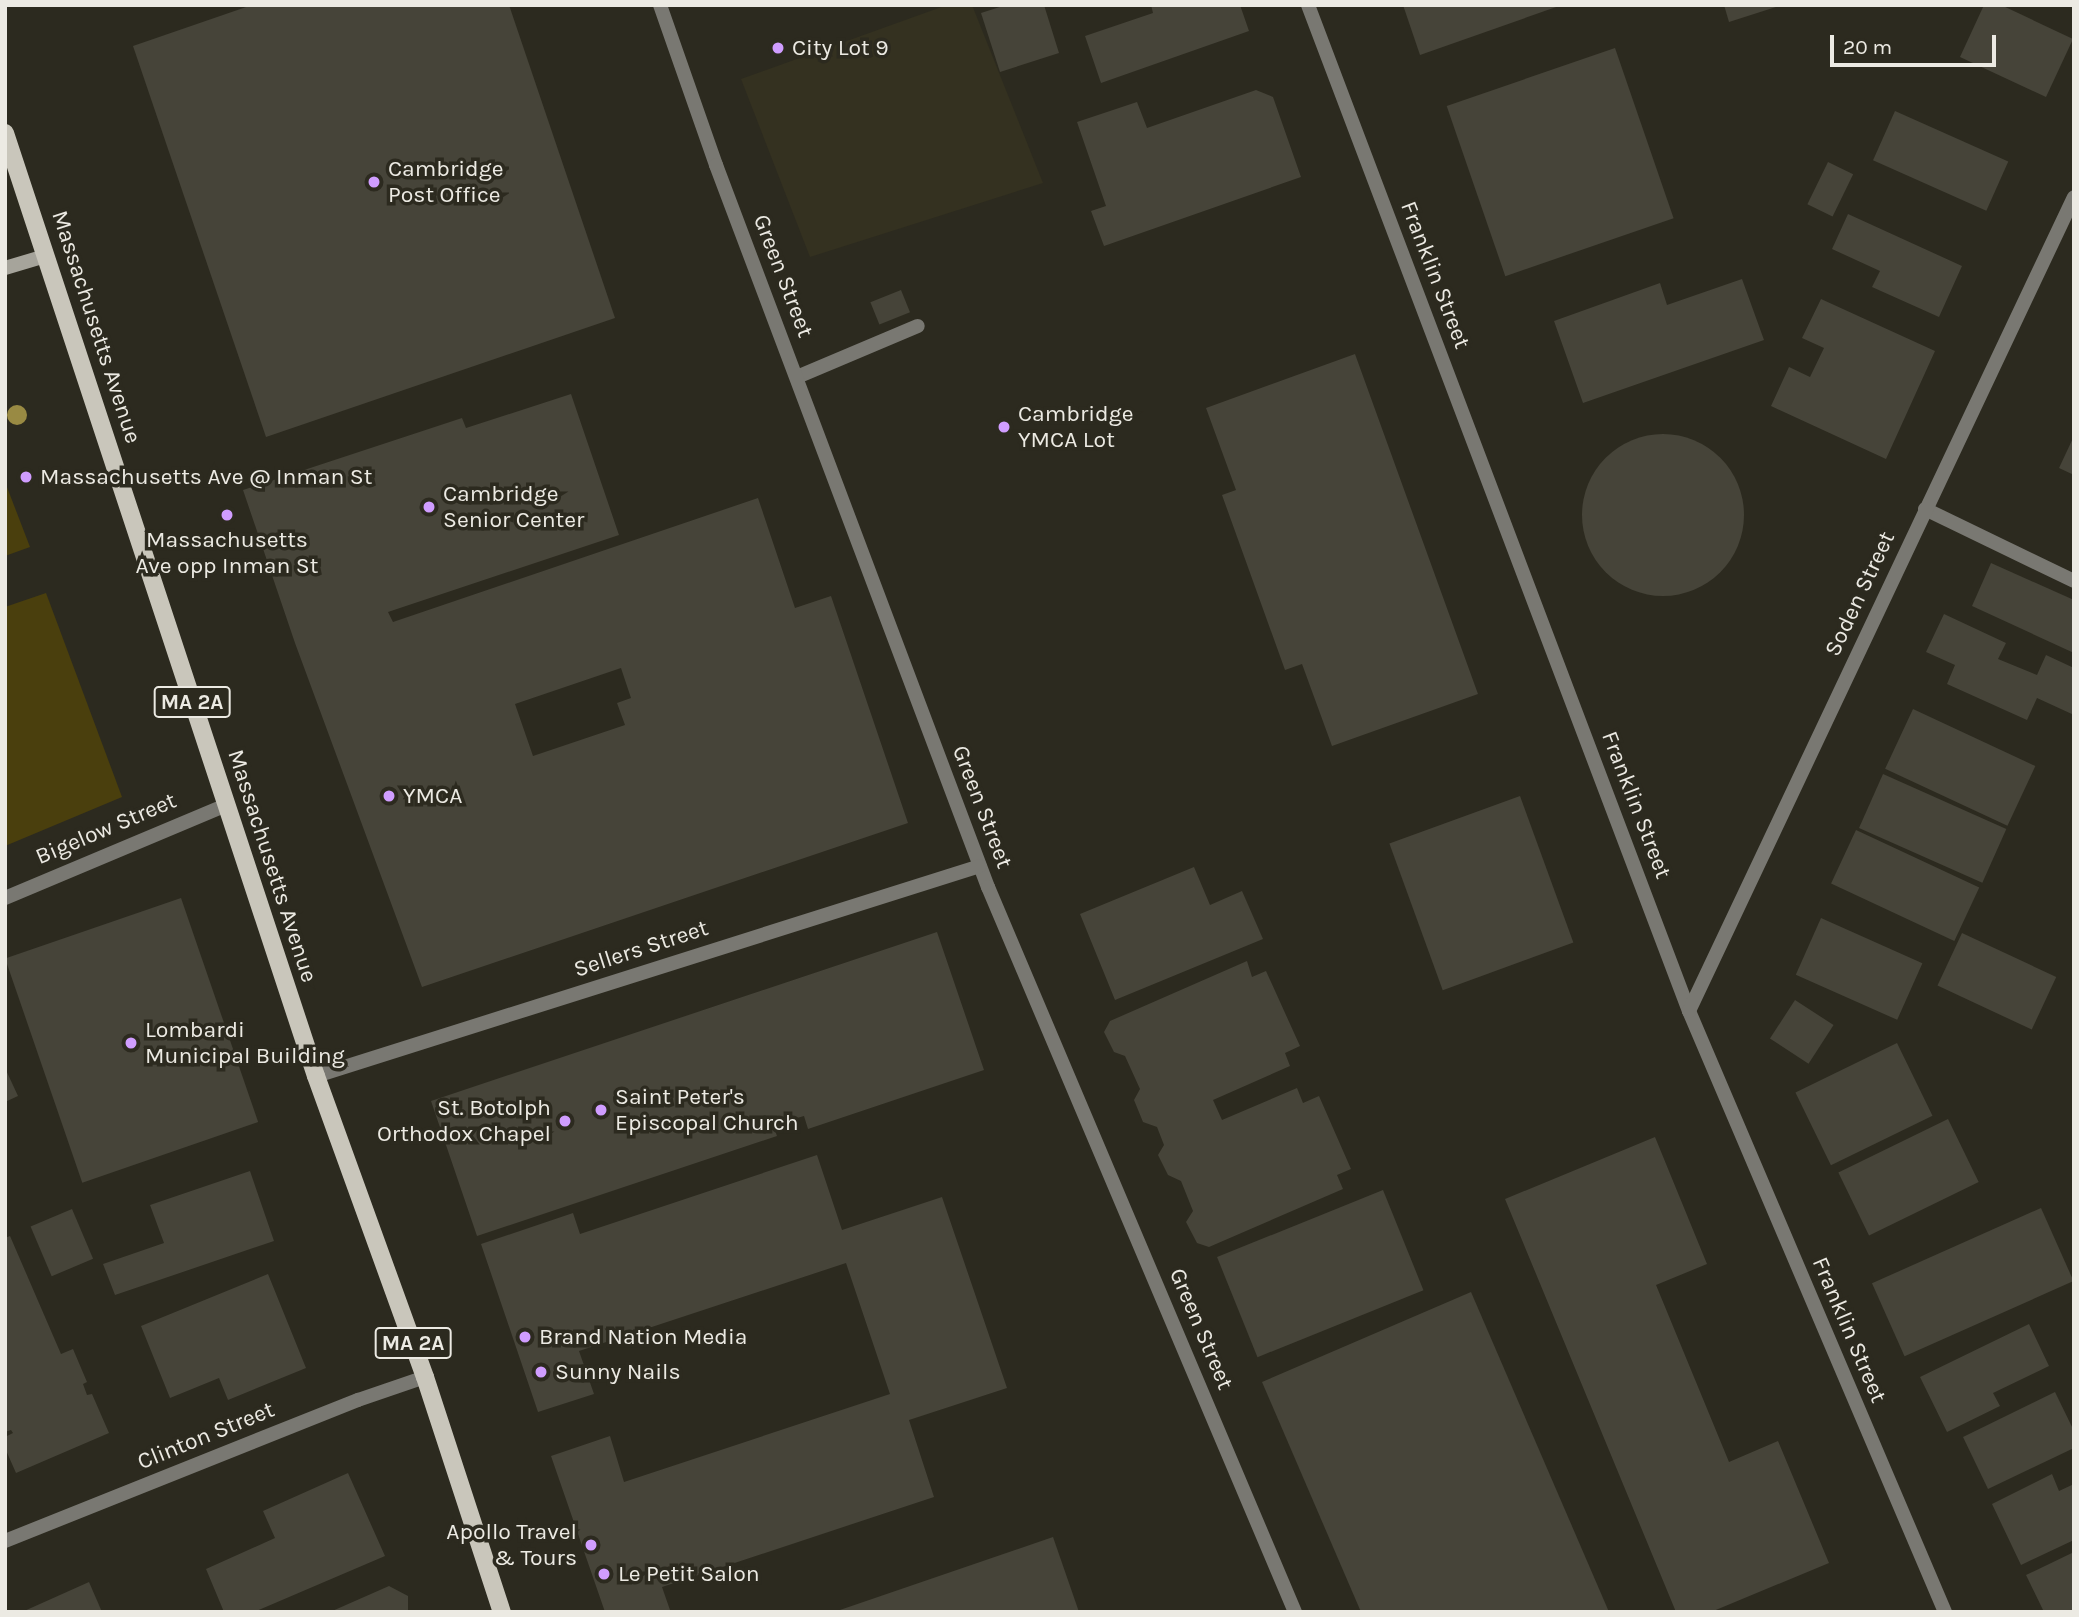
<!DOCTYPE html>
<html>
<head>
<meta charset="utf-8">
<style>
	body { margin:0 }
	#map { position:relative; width:2079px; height:1617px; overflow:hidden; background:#2c2a1f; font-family:Karla,sans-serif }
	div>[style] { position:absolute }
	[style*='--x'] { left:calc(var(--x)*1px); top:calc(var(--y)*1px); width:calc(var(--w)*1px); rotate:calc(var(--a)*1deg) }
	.built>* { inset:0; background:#343120 }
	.green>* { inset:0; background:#4a3f0d }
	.building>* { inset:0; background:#464439; transform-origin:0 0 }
	.round { border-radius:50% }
	.service>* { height:14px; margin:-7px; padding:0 7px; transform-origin:7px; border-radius:7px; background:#797872 }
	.pedestrian>* { height:14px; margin:-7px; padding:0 7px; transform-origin:7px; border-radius:7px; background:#797872 }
	.minor>* { height:14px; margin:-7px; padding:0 7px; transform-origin:7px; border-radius:7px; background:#797872 }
	.secondary>* { height:14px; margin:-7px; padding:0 7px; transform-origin:7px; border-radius:7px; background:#a6a49b }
	.primary>* { height:18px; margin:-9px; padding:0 9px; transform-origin:9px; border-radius:9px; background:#c9c6bb }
	.trees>* { width:20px; height:20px; margin:-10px; border-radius:50%; background:#998a43 }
	.dots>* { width:19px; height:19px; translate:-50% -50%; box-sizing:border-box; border:4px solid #2c2a1f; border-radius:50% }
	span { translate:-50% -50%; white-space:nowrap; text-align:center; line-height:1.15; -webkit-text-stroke:7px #2c2a1f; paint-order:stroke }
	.shield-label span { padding:2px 5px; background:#2c2a1f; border:2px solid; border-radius:5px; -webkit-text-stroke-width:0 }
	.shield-label { font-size:21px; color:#eceae3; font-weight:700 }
	.poi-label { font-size:23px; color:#eceae3 }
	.left { translate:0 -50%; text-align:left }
	.right { translate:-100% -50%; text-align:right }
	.street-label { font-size:23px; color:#eceae3 }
	.frame { position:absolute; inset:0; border:7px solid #eceae3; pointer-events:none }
	.scale { position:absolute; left:1830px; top:35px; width:166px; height:32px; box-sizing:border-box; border:4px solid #eceae3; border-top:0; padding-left:9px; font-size:21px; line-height:24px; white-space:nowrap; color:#eceae3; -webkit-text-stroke:5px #2c2a1f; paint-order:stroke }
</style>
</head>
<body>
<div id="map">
	<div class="built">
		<div style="clip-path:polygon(947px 5px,972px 5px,1043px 183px,810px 257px,741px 79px)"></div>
	</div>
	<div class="green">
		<div style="clip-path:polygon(5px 482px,30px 547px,5px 556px)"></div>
		<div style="clip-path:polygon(46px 593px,122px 797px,5px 846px,5px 607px)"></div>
	</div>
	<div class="building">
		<div style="clip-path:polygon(252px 5px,509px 5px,615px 318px,266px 437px,133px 46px)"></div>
		<div style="clip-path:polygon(1006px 5px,1044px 5px,1059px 53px,1000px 72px,981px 13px)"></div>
		<div style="clip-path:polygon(1151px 5px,1240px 5px,1249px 31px,1101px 83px,1085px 36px,1153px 13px)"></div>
		<div style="clip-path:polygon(1403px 5px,1559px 5px,1559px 6px,1420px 55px)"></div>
		<div style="clip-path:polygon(1724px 5px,1779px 5px,1779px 6px,1729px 22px)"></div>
		<div style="clip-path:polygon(1984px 5px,2001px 5px,2073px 39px,2046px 97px,1960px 57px)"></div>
		<div style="left:1615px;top:48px;width:180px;height:178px;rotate:71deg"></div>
		<div style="clip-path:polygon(1256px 90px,1273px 97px,1301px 177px,1104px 246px,1091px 211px,1106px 206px,1077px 122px,1137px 102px,1147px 128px)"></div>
		<div style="left:1895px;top:111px;width:124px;height:54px;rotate:24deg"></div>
		<div style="left:1828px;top:162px;width:28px;height:47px;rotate:26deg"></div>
		<div style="clip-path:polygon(1848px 214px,1962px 266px,1939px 317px,1872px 287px,1880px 271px,1832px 249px)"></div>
		<div style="clip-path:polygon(1742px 279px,1764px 340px,1583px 403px,1554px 321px,1660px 283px,1667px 305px)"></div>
		<div style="left:901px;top:290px;width:24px;height:33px;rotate:68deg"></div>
		<div style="clip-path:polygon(1821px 299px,1935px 351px,1886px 459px,1771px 406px,1789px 367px,1810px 377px,1824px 348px,1802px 338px)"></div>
		<div style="clip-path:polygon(1355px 354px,1478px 694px,1332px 746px,1302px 664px,1285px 670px,1222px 495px,1236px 490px,1206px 408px)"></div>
		<div style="clip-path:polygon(evenodd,571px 394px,619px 535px,388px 612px,393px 622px,758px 498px,795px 608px,831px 596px,908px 823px,422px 987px,295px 643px,243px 490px,462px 418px,466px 428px,571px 394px,621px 668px,631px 698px,617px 703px,625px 725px,533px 756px,515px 704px,621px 668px)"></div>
		<div class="round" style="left:1582px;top:434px;width:162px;height:162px"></div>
		<div style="clip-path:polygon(2074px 436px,2074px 475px,2059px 468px)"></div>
		<div style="clip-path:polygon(1991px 563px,2074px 600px,2074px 653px,1972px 606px)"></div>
		<div style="clip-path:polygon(1944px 614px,2006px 643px,1998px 659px,2037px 675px,2046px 655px,2074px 668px,2074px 715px,2037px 698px,2027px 720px,1947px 684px,1955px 665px,1926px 652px)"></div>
		<div style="left:1913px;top:709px;width:135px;height:66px;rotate:25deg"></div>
		<div style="left:1883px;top:774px;width:135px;height:59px;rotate:24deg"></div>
		<div style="left:1520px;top:796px;width:156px;height:139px;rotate:70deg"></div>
		<div style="left:1856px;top:830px;width:136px;height:59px;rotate:25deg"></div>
		<div style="clip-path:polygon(1194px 867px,1210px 905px,1242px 891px,1263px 939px,1115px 1000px,1080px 914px)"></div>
		<div style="left:181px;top:898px;width:237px;height:186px;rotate:71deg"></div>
		<div style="left:1821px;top:918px;width:111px;height:62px;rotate:24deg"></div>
		<div style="clip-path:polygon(937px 932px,984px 1070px,808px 1129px,804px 1116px,773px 1125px,777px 1136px,477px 1236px,431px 1101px)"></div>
		<div style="left:1962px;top:933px;width:104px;height:58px;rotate:25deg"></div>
		<div style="clip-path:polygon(1247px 961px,1252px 977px,1266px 971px,1300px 1046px,1285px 1053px,1290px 1066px,1213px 1100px,1222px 1120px,1297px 1088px,1303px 1103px,1319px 1096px,1351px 1169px,1337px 1175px,1343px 1189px,1209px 1247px,1197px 1243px,1186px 1222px,1193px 1211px,1181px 1181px,1168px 1175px,1158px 1155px,1164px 1145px,1157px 1127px,1143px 1122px,1134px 1100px,1140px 1089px,1125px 1056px,1114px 1052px,1104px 1032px,1110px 1021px)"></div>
		<div style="left:1795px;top:1000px;width:46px;height:46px;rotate:33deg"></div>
		<div style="left:1897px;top:1043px;width:81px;height:113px;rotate:64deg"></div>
		<div style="clip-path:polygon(5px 1068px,18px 1096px,5px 1102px)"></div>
		<div style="left:1948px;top:1119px;width:70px;height:122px;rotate:64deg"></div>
		<div style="clip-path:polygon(1655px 1137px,1707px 1264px,1656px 1285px,1729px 1462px,1778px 1441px,1829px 1563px,1711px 1612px,1676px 1612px,1505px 1199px)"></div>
		<div style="clip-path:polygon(817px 1155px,842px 1230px,942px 1197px,1007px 1388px,909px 1420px,934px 1497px,662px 1587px,670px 1610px,605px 1612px,551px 1456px,610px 1436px,624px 1482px,890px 1394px,846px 1263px,579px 1351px,594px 1394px,538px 1412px,481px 1244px,573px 1213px,580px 1234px)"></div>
		<div style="clip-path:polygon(250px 1171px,274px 1241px,115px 1295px,103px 1264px,164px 1243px,150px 1205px)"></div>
		<div style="left:1383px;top:1190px;width:108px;height:179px;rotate:68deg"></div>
		<div style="left:2041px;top:1208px;width:80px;height:185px;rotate:66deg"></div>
		<div style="left:72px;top:1209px;width:54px;height:45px;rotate:67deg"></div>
		<div style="clip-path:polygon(10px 1236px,61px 1354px,73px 1349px,87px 1382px,83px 1384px,87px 1395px,92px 1394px,109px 1433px,16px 1473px,5px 1448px,5px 1437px,13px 1433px,11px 1430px,5px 1432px,5px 1238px)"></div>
		<div style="clip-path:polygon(268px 1274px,306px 1368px,228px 1400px,219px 1378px,170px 1398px,141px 1326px)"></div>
		<div style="clip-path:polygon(1471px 1292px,1609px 1612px,1361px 1612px,1262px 1382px)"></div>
		<div style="clip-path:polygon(2029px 1324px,2049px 1366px,1993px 1393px,2000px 1406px,1947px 1432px,1920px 1377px)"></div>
		<div style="clip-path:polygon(2055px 1392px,2074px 1431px,2074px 1448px,1988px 1489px,1963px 1437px)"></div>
		<div style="clip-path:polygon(348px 1473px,385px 1556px,254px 1612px,224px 1612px,206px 1569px,275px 1538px,263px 1511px)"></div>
		<div style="clip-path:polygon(2052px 1474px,2059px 1491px,2074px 1484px,2074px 1540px,2021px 1565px,1992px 1504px)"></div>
		<div style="clip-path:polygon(1053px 1537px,1079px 1612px,837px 1612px,837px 1611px)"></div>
		<div style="clip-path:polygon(2074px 1552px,2074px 1612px,2044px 1612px,2026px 1575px)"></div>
		<div style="clip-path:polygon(89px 1582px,102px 1612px,22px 1612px)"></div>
		<div style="clip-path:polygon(389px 1586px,408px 1596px,408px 1612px,330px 1612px)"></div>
	</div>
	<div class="service">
		<div style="--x:797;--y:377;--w:131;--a:-22.9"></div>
	</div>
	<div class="pedestrian">
		<div style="--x:1925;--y:509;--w:165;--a:25.8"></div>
	</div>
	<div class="minor">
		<div style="--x:660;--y:5;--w:170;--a:70.7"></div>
		<div style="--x:716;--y:165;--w:772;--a:69.36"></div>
		<div style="--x:988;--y:887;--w:787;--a:67.05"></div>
		<div style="--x:1308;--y:5;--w:1076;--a:69.26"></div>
		<div style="--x:1689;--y:1011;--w:653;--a:66.93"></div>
		<div style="--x:5;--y:898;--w:240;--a:-22.8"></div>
		<div style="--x:1689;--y:1011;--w:900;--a:-64.69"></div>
		<div style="--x:316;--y:1076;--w:696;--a:-17.55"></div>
		<div style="--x:5;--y:1541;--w:380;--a:-21.8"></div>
		<div style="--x:358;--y:1400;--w:71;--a:-18.9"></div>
	</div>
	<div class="secondary">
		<div style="--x:5;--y:268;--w:42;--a:-16.7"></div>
	</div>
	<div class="primary">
		<div style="--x:5;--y:133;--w:993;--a:71.75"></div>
		<div style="--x:316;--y:1076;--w:320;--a:70.1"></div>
		<div style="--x:425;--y:1377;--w:247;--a:71.9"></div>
	</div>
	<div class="trees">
		<div style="left:17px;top:415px"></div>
	</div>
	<div class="dots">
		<div style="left:778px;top:48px;background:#d09dff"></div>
		<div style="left:374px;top:182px;background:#d09dff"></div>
		<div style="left:1004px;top:427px;background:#d09dff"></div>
		<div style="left:26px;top:477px;background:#d09dff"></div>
		<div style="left:429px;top:507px;background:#d09dff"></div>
		<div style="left:227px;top:515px;background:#d09dff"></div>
		<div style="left:389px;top:796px;background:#d09dff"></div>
		<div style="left:131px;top:1043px;background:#d09dff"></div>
		<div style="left:601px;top:1110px;background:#d09dff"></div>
		<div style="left:565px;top:1121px;background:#d09dff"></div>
		<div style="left:525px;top:1337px;background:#d09dff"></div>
		<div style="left:541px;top:1372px;background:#d09dff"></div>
		<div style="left:591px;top:1545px;background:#d09dff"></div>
		<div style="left:604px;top:1574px;background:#d09dff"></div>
	</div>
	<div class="shield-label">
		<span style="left:192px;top:702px">MA 2A</span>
		<span style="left:413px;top:1343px">MA 2A</span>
	</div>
	<div class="poi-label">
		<span class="left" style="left:792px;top:48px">City Lot 9</span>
		<span class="left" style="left:388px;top:182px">Cambridge<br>Post Office</span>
		<span class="left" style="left:1018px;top:427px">Cambridge<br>YMCA Lot</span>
		<span class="left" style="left:40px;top:477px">Massachusetts Ave @ Inman St</span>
		<span class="left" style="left:443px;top:507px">Cambridge<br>Senior Center</span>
		<span style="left:227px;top:553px">Massachusetts<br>Ave opp Inman St</span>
		<span class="left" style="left:403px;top:796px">YMCA</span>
		<span class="left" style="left:145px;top:1043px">Lombardi<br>Municipal Building</span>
		<span class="left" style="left:615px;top:1110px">Saint Peter's<br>Episcopal Church</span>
		<span class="right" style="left:551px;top:1121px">St. Botolph<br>Orthodox Chapel</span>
		<span class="left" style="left:539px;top:1337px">Brand Nation Media</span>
		<span class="left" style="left:555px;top:1372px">Sunny Nails</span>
		<span class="right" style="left:577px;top:1545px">Apollo Travel<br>&amp; Tours</span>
		<span class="left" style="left:618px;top:1574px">Le Petit Salon</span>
	</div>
	<div class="street-label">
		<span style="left:1435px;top:275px;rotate:69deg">Franklin Street</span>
		<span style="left:783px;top:276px;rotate:69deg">Green Street</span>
		<span style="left:96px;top:327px;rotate:72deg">Massachusetts Avenue</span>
		<span style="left:1860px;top:594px;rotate:-65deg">Soden Street</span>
		<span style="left:1636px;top:805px;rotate:69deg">Franklin Street</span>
		<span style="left:982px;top:807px;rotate:69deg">Green Street</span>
		<span style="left:106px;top:829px;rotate:-23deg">Bigelow Street</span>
		<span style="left:272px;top:866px;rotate:72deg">Massachusetts Avenue</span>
		<span style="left:641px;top:949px;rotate:-18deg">Sellers Street</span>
		<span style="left:1201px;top:1329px;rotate:67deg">Green Street</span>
		<span style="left:1849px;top:1330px;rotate:67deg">Franklin Street</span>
		<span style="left:206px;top:1436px;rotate:-22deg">Clinton Street</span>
	</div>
	<div class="frame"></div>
	<div class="scale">20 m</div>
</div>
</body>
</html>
